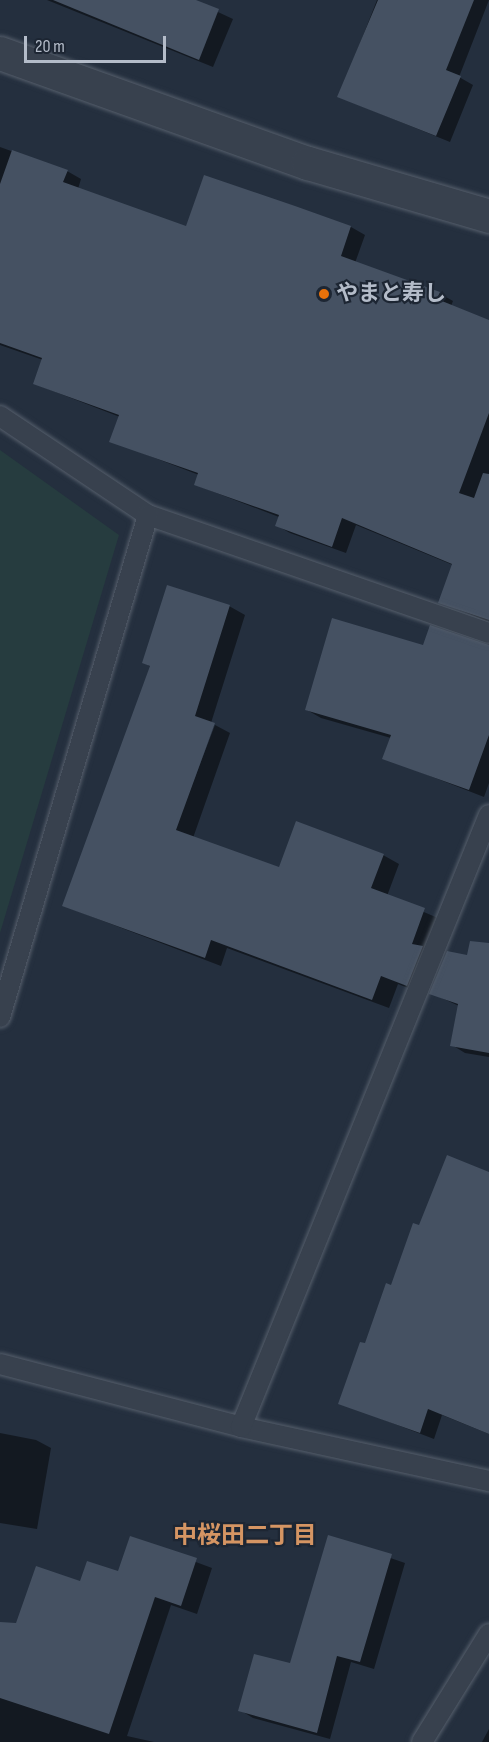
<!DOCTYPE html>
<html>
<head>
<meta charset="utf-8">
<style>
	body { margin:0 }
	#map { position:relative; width:489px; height:1742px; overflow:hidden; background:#242f3e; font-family:"Sofia Sans Condensed","Noto Sans JP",sans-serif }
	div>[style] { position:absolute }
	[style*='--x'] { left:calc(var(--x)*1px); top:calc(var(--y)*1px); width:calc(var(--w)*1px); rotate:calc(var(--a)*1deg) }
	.green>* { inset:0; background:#263c3f }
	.shadow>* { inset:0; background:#0007 }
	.building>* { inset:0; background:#455162 }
	.roads { filter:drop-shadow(0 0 2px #565f6c) drop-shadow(0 0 2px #565f6c) }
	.service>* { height:20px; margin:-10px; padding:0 10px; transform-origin:10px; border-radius:10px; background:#38414e }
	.tertiary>* { height:33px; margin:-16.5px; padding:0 16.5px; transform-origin:16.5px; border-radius:16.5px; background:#38414e }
	.dots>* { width:16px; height:16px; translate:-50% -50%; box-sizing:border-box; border:3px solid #1d2633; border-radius:50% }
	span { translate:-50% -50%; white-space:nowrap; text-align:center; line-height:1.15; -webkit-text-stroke:4.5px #1d2633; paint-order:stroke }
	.poi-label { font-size:22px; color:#b4bcc9; font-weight:700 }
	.left { translate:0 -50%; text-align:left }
	.neighbourhood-label { font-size:24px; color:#d59563; font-weight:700 }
	.scale { position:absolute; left:24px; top:36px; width:142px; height:27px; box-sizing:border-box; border:3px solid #b4bcc9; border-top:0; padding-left:8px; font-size:18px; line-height:21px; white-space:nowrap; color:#b4bcc9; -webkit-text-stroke:4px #1d2633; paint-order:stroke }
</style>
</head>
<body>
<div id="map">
	<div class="green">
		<div style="clip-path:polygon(0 450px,119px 535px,0 933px)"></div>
	</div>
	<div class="shadow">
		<div style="clip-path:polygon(47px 0,192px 0,233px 19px,213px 67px)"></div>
		<div style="clip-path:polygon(377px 0,489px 0,459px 77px,473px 85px,450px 142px,339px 97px)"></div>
		<div style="clip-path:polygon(0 147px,67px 171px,81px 179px,78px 189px,186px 228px,204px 177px,351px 227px,365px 235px,355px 263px,439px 293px,453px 301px,451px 306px,489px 321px,489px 622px,440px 602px,453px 565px,356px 525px,346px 553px,290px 533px,276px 525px,279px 517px,196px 485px,199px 475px,111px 441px,120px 417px,35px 384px,43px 360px,0 345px)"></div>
		<div style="clip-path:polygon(229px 606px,245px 615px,211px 723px,214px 725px,172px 837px,215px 725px,230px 733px,193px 838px,279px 869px,383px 855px,399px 864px,387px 896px,440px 919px,423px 994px,398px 984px,389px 1008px,227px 948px,221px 966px,64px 906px,151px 667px,143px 662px)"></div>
		<div style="clip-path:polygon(423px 647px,489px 648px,489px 783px,484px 797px,384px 758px,391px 738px,321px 718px,307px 710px)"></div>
		<div style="clip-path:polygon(489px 960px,489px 1057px,465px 1053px,452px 1045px,459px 1006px,431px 993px)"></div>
		<div style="clip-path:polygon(489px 1173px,489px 1434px,442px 1415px,434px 1439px,340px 1403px,420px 1227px)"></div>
		<div style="clip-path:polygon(0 1433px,36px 1440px,51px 1448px,37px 1529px,0 1523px)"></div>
		<div style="clip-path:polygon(329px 1537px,405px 1563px,374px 1669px,351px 1662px,330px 1739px,253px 1718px,240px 1710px,291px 1665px)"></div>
		<div style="clip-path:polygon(131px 1538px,212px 1568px,197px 1614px,171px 1605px,127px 1736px,154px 1742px,0 1742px,0 1623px,17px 1625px,81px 1583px,119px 1573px)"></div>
		<div style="clip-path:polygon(489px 1729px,489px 1742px,482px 1742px)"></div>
	</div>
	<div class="building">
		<div style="clip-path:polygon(53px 0,196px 0,219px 9px,199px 60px)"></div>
		<div style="clip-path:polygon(378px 0,474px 0,446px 70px,461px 76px,436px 136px,337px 97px)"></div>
		<div style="clip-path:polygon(12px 150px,68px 170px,63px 182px,186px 226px,204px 175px,295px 206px,351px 226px,341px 256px,440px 292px,437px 299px,489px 320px,489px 413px,459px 493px,474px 498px,483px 473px,489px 474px,489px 620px,438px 603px,452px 564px,342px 518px,332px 547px,275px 526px,279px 515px,194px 485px,198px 473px,109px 442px,119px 415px,33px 384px,42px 358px,0 343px,0 184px)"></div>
		<div style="clip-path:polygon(167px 585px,230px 605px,195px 716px,215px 723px,176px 830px,279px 867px,296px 821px,384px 854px,371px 888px,425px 908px,412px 944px,423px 946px,407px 986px,381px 976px,372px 1000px,211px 940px,205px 958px,62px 906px,150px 666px,142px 663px)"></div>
		<div style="clip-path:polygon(332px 618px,423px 645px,430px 625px,489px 645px,489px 735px,469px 790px,382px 759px,391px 735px,305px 710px)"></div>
		<div style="clip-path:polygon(470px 941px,489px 943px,489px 1053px,450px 1046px,458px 1004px,429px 994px,447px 951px,467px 955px)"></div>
		<div style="clip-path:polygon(447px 1155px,489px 1172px,489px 1434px,428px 1409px,420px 1433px,338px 1404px,360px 1342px,365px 1343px,386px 1283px,391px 1285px,413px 1223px,419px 1225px)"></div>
		<div style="clip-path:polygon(328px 1535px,392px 1554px,360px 1662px,337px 1656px,317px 1733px,238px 1711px,254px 1654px,290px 1663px)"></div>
		<div style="clip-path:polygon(130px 1536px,197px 1558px,181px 1606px,155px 1597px,109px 1734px,0 1698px,0 1622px,16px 1623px,36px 1566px,80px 1581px,87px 1561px,118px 1571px)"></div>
	</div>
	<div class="roads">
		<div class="service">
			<div style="--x:0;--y:416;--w:178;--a:33.8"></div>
			<div style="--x:148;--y:515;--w:361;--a:19.1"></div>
			<div style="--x:0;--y:1017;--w:523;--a:-73.57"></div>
			<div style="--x:0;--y:1364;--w:249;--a:14.6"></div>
			<div style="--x:241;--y:1427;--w:254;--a:12.3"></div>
			<div style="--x:241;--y:1427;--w:660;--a:-67.94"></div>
			<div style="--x:422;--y:1742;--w:127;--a:-58.2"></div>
		</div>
		<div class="tertiary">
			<div style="--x:0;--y:53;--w:327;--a:19.7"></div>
			<div style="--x:308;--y:163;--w:189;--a:16.3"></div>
		</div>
	</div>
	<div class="dots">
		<div style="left:324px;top:294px;background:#e8710a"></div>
	</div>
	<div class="poi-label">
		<span class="left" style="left:336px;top:294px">やまと寿し</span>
	</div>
	<div class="neighbourhood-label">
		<span style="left:245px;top:1536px">中桜田二丁目</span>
	</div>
	<div class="scale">20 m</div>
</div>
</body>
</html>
